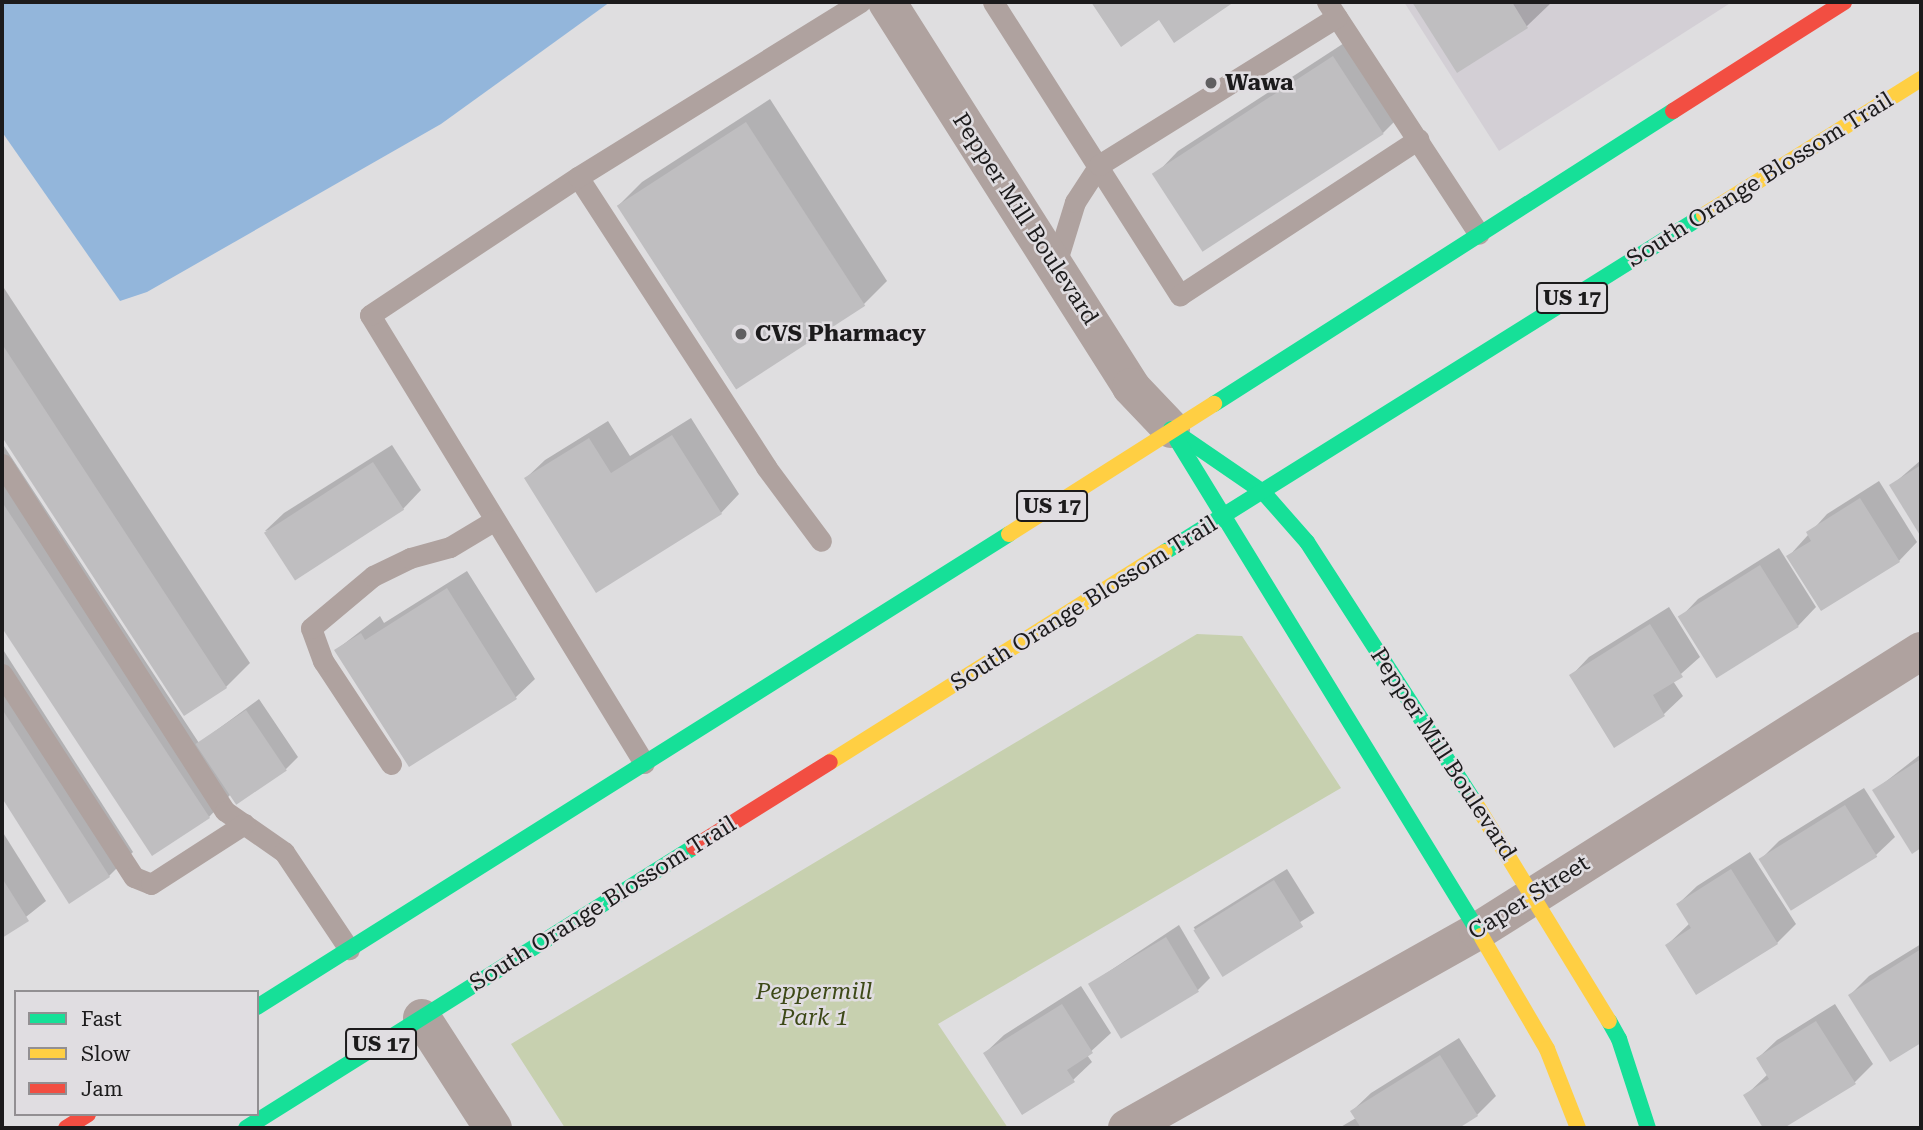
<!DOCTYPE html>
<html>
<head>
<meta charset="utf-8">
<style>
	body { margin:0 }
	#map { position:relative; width:1923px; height:1130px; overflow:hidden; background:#dfdee0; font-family:"Roboto Serif",serif }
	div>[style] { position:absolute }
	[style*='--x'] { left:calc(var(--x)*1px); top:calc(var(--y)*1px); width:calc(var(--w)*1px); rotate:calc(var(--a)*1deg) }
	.built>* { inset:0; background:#d3cfd5 }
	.green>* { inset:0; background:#c7d0af }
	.water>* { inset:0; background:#93b6db }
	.shadow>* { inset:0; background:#0003; transform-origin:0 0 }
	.building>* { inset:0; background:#bfbec0; transform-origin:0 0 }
	.lane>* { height:21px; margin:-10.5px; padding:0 10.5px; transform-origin:10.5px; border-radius:10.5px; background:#afa29f }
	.street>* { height:38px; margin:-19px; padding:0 19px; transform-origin:19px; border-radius:19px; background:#afa29f }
	.fast>* { height:16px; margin:-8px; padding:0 8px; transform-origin:8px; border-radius:8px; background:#16e098 }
	.slow>* { height:16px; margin:-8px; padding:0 8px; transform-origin:8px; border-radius:8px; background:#ffcf43 }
	.jam>* { height:16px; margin:-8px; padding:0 8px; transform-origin:8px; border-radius:8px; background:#f24e42 }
	.dots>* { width:19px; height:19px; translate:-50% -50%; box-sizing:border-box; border:4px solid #e0dde1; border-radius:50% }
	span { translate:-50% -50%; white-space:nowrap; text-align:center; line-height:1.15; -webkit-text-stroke:5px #e0dde1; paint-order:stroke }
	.shield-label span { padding:2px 5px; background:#e0dde1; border:2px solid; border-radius:5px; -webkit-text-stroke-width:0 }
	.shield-label { font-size:21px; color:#1c1b1c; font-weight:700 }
	.poi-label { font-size:23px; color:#1c1b1c; font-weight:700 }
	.left { translate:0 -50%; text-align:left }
	.street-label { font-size:23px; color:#1c1b1c }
	.park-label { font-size:23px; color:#3d4917; font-style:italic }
	.frame { position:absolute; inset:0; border:4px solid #1c1b1c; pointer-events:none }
	.legend { position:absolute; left:14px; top:990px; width:245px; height:126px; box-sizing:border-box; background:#e0dde1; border:2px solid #928f92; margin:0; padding:9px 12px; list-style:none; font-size:21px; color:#1c1b1c }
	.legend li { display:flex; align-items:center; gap:14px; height:35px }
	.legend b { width:35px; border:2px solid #928f92 }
</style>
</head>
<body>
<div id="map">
	<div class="built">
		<div style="clip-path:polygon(1404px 2px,1732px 2px,1499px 151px)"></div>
	</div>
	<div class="green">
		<div style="clip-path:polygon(1197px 634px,1242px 636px,1341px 788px,938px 1024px,1008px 1128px,565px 1128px,511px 1044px)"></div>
	</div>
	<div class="water">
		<div style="clip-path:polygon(2px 2px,610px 2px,441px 124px,147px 292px,120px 301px,2px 132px)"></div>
	</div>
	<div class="shadow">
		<div style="clip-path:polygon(1093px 2px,1231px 2px,1175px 41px,1160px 18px,1122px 45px)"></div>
		<div style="clip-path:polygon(1415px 2px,1551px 2px,1551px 3px,1527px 26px,1457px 70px)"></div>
		<div style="clip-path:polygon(1358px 34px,1407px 109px,1383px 133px,1155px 175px,1178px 151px)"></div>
		<div style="clip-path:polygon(770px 99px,887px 281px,863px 305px,735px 387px,618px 206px,642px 182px)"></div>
		<div style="clip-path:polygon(2px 285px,250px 663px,226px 687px,185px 714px,2px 434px)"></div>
		<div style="clip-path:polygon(691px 418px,739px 494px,721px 513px,526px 478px,545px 460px,608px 421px,630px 456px)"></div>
		<div style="clip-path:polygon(2px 443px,199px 743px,259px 699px,298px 757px,286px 769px,231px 794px,209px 817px,152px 853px,2px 625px)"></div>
		<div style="clip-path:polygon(392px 445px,421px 490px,403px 509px,265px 531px,284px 513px)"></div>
		<div style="clip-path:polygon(1921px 460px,1921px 534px,1891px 486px)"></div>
		<div style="clip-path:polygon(1879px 481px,1917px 542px,1899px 561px,1789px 556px,1827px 514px)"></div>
		<div style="clip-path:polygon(1779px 548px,1816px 607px,1798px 626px,1680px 618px,1698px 599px)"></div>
		<div style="clip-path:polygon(467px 571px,535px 679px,516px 697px,409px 765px,336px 650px,380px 616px,384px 623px)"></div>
		<div style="clip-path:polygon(1669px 607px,1700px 657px,1673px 681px,1683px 696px,1664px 714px,1615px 745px,1571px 676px,1589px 657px)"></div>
		<div style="clip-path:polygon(2px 648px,133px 852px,109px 876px,70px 901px,2px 795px)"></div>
		<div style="clip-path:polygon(1921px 754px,1921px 846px,1913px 851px,1875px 790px)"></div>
		<div style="clip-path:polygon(1864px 788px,1895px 837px,1876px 855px,1791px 908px,1761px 859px,1779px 841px)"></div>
		<div style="clip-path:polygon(2px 831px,46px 901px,2px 936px)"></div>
		<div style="clip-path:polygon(1750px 852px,1796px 924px,1777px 943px,1697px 993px,1667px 945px,1690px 923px,1678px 904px,1697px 886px)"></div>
		<div style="left:1287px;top:869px;width:52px;height:110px;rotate:58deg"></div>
		<div style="clip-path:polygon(1179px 925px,1210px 978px,1198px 990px,1090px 984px)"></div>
		<div style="clip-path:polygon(1921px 944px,1921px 1041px,1891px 1060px,1850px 995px,1869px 976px)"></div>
		<div style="clip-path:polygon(1081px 986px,1111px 1033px,1087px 1055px,1092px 1062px,1073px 1080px,985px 1053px,1004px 1035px)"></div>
		<div style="clip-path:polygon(1835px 1004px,1873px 1064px,1855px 1082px,1781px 1128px,1765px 1128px,1745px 1096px,1768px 1074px,1758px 1058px,1777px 1040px)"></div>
		<div style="clip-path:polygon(1459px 1038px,1496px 1096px,1477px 1115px,1455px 1128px,1339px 1128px,1356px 1118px,1352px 1111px,1371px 1093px)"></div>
	</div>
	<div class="building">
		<div style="clip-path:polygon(1091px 2px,1234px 2px,1174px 43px,1159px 20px,1121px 47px)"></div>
		<div style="clip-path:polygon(1412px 2px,1512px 2px,1528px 28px,1457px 73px)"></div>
		<div style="left:1333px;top:56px;width:93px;height:216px;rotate:57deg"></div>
		<div style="left:746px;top:122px;width:219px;height:154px;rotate:57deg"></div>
		<div style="clip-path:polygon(2px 344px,227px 688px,184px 716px,2px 437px)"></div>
		<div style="clip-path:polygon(672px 435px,722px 514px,596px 593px,524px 478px,589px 438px,611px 473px)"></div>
		<div style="left:373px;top:462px;width:57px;height:130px;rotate:57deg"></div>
		<div style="clip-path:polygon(1921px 465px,1921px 537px,1889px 485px)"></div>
		<div style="clip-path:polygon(1860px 498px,1900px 562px,1821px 611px,1786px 556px,1811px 541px,1806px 532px)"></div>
		<div style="clip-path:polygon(2px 502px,210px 818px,152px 856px,2px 628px)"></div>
		<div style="left:1760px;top:565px;width:73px;height:97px;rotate:58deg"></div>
		<div style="clip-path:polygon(447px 588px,517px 699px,409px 767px,334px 650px,361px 633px,365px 640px)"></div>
		<div style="clip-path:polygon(1650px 624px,1683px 677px,1653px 695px,1665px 716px,1614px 748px,1569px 675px)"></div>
		<div style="clip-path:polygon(2px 709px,110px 877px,69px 904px,2px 798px)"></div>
		<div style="left:246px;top:710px;width:73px;height:61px;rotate:56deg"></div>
		<div style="clip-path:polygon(1921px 759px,1921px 848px,1912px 854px,1872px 790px)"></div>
		<div style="left:1845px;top:805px;width:61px;height:102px;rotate:58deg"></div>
		<div style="clip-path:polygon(1731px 869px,1778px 944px,1696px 995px,1665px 945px,1691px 928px,1676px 904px)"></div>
		<div style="clip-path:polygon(2px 878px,29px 921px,2px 938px)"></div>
		<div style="left:1274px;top:880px;width:55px;height:95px;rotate:58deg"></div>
		<div style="left:1166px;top:937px;width:64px;height:91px;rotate:59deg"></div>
		<div style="clip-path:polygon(1921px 949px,1921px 1043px,1890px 1062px,1848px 995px)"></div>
		<div style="clip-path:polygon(1062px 1004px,1093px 1053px,1067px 1070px,1075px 1082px,1022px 1115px,983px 1053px)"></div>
		<div style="clip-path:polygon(1816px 1021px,1856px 1084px,1784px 1128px,1763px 1128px,1743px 1095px,1769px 1079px,1756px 1058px)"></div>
		<div style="clip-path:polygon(1440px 1055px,1478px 1116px,1459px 1128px,1361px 1128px,1350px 1111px)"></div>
	</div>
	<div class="lane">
		<div style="--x:993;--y:2;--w:348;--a:57.5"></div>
		<div style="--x:1180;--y:295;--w:285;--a:-33.2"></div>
		<div style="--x:1327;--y:2;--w:277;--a:56.8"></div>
		<div style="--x:578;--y:177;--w:346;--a:57"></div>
		<div style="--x:766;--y:467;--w:92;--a:53.4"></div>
		<div style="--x:1055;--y:267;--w:68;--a:-72.9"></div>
		<div style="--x:1075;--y:202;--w:44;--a:-57"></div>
		<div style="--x:1099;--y:165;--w:280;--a:-31.9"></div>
		<div style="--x:2;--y:464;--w:412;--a:57.3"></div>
		<div style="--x:225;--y:811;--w:72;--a:34.8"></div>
		<div style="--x:284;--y:852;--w:117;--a:56.2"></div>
		<div style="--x:2;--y:674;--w:242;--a:57"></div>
		<div style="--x:134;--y:877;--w:18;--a:22"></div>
		<div style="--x:151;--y:884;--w:111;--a:-32.8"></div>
		<div style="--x:644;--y:763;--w:525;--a:-121.45"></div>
		<div style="--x:370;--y:315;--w:250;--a:-33.6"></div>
		<div style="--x:578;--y:177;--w:332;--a:-31.8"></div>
		<div style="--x:391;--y:764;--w:123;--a:-123.4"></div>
		<div style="--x:323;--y:661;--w:35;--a:-110"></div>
		<div style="--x:311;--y:628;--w:81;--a:-40"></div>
		<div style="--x:373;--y:576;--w:41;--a:-25.9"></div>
		<div style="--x:410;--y:558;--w:41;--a:-15.4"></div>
		<div style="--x:450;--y:547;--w:52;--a:-31"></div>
	</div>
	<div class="street">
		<div style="--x:887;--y:2;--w:456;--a:57.6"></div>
		<div style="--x:1131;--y:387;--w:58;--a:46.4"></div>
		<div style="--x:422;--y:1018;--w:131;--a:57.2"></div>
		<div style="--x:1127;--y:1128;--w:403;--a:-29.3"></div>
		<div style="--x:1478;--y:931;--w:524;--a:-32.3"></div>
	</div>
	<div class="fast">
		<div style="--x:1214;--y:404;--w:545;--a:-32.55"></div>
		<div style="--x:1171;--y:429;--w:112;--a:34.4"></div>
		<div style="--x:1263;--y:492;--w:67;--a:48.7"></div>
		<div style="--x:1307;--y:542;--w:308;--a:57.2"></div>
		<div style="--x:1177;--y:440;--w:582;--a:58.5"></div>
		<div style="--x:1165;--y:552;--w:636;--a:-32.01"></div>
		<div style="--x:257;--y:1007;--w:888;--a:-32.17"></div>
		<div style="--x:1609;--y:1021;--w:21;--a:61"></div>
		<div style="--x:1619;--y:1039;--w:94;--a:72"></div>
		<div style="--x:246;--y:1128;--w:529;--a:-32.1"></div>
	</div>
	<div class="slow">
		<div style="--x:1704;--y:215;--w:256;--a:-32.1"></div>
		<div style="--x:1009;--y:534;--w:243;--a:-32.4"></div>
		<div style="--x:830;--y:762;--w:395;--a:-32.1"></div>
		<div style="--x:1474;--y:801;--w:258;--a:58.5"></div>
		<div style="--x:1481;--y:936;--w:131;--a:59.7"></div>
		<div style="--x:1547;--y:1049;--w:85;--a:68.6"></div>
	</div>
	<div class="jam">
		<div style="--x:1673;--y:111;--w:203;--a:-32.5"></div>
		<div style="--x:694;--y:847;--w:160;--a:-32"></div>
		<div style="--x:66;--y:1128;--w:26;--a:-32"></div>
	</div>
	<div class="dots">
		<div style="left:1211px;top:83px;background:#605f61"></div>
		<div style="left:741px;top:334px;background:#605f61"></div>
	</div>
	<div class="shield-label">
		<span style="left:1572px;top:298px">US 17</span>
		<span style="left:1052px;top:506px">US 17</span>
		<span style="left:381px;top:1044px">US 17</span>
	</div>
	<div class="poi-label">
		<span class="left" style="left:1225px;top:83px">Wawa</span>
		<span class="left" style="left:755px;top:334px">CVS Pharmacy</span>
	</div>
	<div class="street-label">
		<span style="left:1760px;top:180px;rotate:-32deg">South Orange Blossom Trail</span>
		<span style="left:1025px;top:219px;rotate:57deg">Pepper Mill Boulevard</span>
		<span style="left:1084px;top:604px;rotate:-32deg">South Orange Blossom Trail</span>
		<span style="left:1443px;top:754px;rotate:57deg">Pepper Mill Boulevard</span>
		<span style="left:1529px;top:898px;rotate:-32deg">Caper Street</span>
		<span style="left:603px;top:904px;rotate:-32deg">South Orange Blossom Trail</span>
	</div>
	<div class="park-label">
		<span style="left:814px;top:1005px">Peppermill<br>Park 1</span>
	</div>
	<div class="frame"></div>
	<ul class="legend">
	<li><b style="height:9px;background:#16e098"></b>Fast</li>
	<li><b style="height:9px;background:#ffcf43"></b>Slow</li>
	<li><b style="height:9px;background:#f24e42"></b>Jam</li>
	</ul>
</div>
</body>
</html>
